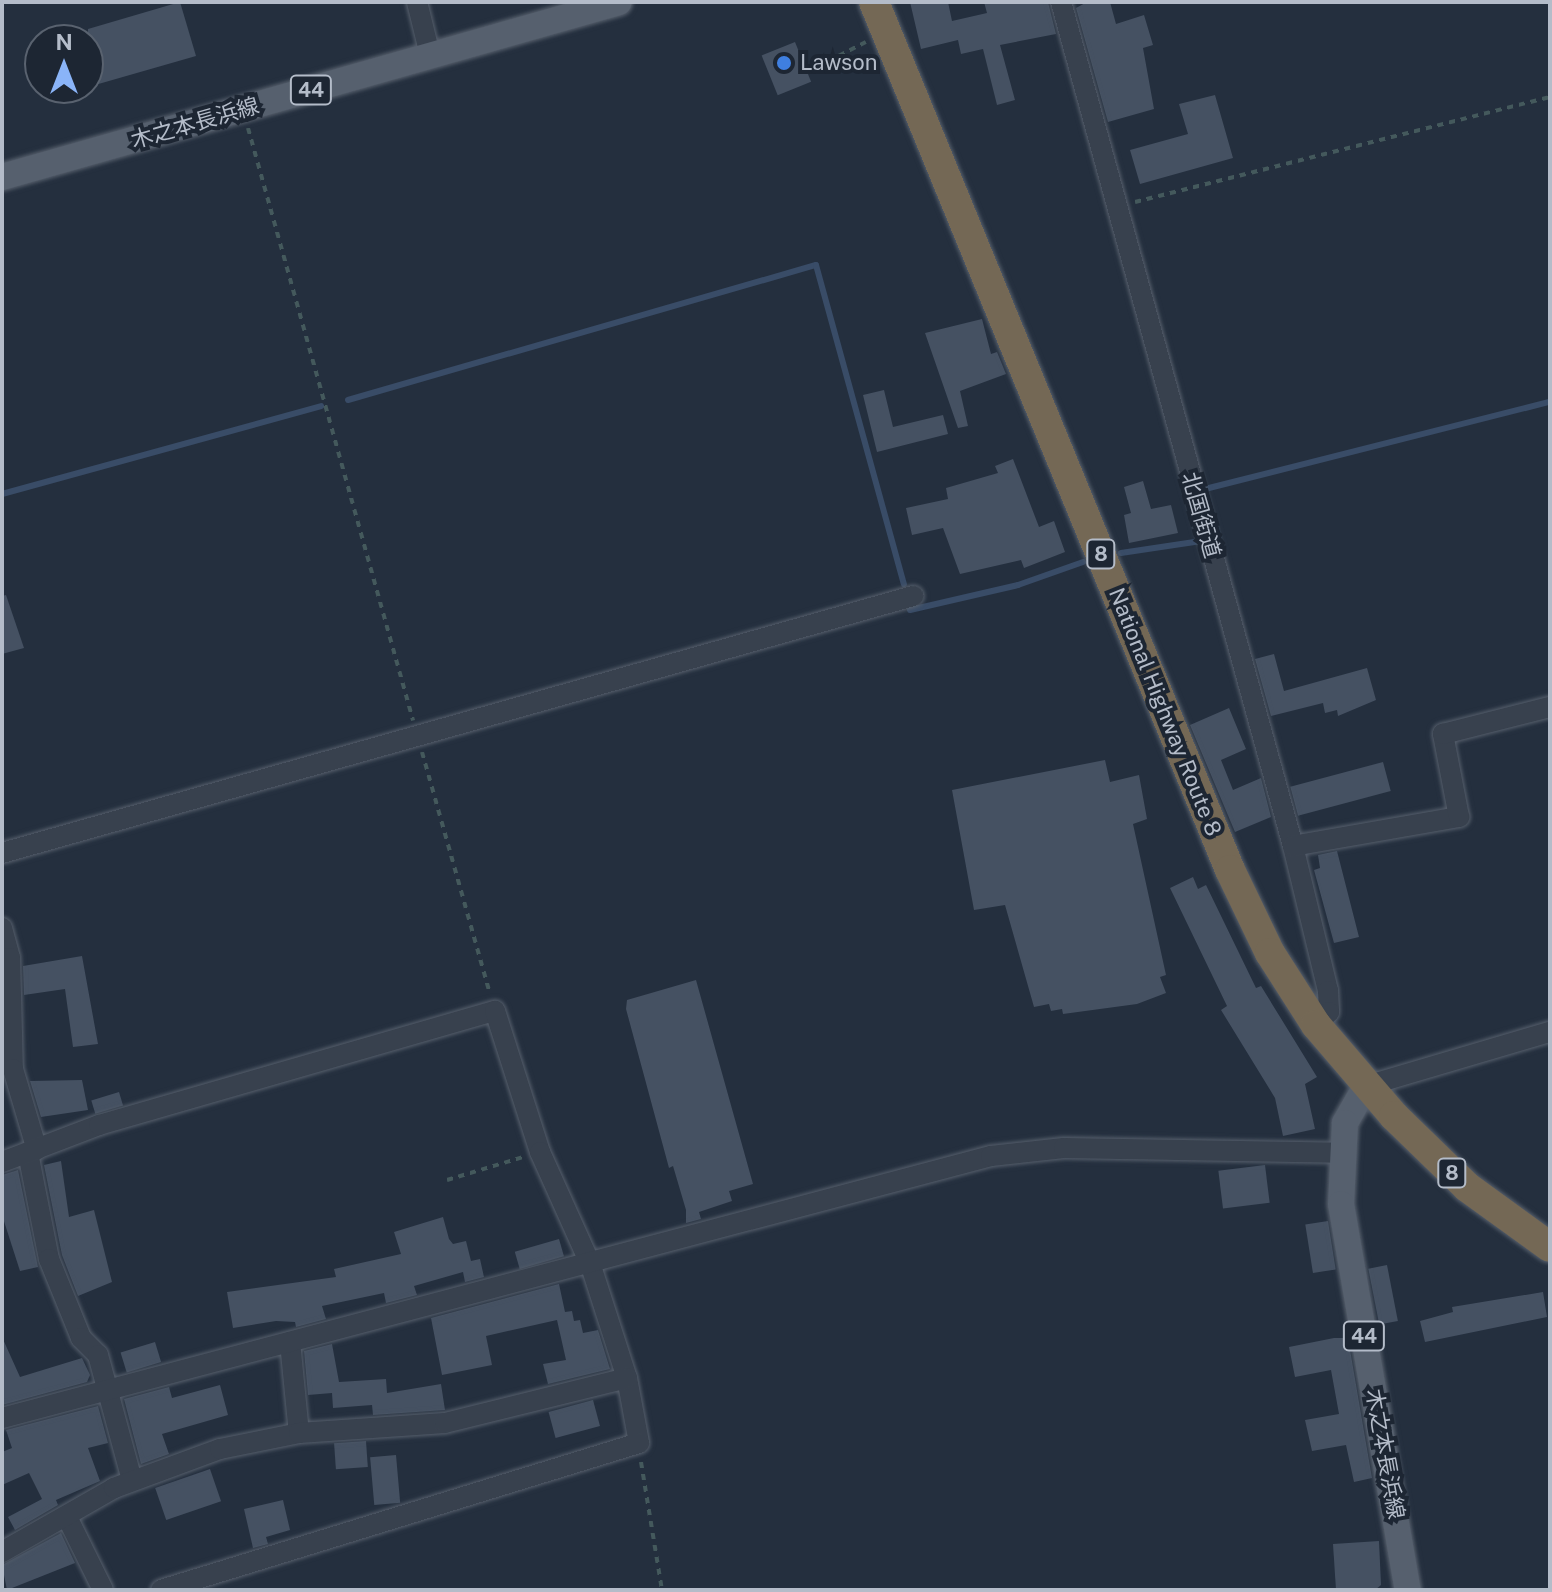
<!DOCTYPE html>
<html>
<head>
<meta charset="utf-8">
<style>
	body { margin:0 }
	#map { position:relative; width:1552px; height:1592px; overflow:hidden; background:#242f3e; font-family:"Public Sans","Noto Sans JP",sans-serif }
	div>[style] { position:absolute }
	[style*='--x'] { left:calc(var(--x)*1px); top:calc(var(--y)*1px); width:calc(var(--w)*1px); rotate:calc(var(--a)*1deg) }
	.stream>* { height:6px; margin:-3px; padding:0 3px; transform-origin:3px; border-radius:3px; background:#394c67 }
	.building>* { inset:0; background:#455162; transform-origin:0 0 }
	.path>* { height:4px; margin-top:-2px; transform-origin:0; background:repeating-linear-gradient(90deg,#44595c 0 6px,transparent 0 12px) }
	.roads { filter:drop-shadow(0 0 2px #565f6c) drop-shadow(0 0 2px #565f6c) }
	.minor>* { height:20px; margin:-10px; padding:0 10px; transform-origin:10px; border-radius:10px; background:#38414e }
	.major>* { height:26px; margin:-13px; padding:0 13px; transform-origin:13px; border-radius:13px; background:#56606e }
	.highway>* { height:30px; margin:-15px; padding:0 15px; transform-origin:15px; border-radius:15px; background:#746855 }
	.dots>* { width:22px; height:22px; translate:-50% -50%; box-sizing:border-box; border:4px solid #1d2633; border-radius:50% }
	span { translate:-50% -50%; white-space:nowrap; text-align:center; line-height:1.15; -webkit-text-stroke:8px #1d2633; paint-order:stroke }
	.shield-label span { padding:2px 6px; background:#1d2633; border:2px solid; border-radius:6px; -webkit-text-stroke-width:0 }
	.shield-label { font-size:20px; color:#b4bcc9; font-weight:700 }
	.poi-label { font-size:22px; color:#b4bcc9 }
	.left { translate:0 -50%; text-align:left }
	.street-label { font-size:22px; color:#b4bcc9 }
	.frame { position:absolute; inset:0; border:4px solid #b4bcc9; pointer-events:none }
	.north { position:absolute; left:24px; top:24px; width:80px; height:80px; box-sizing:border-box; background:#1d2633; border:2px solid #59626f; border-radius:50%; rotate:0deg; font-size:22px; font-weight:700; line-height:32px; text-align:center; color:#b4bcc9 }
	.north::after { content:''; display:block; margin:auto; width:28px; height:36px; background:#8ab4f8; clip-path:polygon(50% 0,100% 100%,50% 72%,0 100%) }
</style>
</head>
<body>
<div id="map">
	<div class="stream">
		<div style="--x:348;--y:400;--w:487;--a:-16.1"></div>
		<div style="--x:816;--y:265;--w:331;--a:74.6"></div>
		<div style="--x:2;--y:494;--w:331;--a:-15.4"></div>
		<div style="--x:1219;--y:538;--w:51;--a:-105.9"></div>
		<div style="--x:1205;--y:489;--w:356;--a:-14.2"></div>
		<div style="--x:1121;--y:553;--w:81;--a:-8.5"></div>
		<div style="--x:910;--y:610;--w:111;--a:-13"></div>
		<div style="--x:1018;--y:585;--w:69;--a:-19.5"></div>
	</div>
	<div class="building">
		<div style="clip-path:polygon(180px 2px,196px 56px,88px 87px,88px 29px)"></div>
		<div style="clip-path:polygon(910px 2px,948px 2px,952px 21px,987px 13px,984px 2px,1048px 2px,1056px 34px,1000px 45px,1015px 100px,997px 105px,983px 49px,961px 54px,958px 40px,921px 49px)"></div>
		<div style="clip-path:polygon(1087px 2px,1110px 2px,1116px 24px,1144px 15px,1153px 45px,1143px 48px,1154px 109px,1108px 122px,1076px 8px)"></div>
		<div style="left:795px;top:42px;width:43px;height:36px;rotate:68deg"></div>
		<div style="clip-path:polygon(1215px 95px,1233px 158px,1140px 184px,1130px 150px,1188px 134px,1179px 104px)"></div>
		<div style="clip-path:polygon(982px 319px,991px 354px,997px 352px,1006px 374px,960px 391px,968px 426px,958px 428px,925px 333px)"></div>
		<div style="clip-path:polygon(884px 390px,893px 427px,943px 415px,948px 434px,877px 452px,863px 395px)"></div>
		<div style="clip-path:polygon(1013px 459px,1039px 527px,1054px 521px,1065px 552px,1024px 568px,1021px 560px,960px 574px,943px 528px,912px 535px,906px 508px,948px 499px,946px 488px,998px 473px,995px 466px)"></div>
		<div style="clip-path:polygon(1143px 481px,1151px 509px,1171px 505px,1178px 533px,1129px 543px,1124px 515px,1131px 513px,1124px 487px)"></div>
		<div style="clip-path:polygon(6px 595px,24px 648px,2px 654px,2px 596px)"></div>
		<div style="clip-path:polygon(1274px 654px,1284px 691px,1367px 668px,1376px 700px,1338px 716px,1337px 710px,1325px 713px,1323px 703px,1271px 716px,1255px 659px)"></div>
		<div style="clip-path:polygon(1229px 708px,1246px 749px,1221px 760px,1233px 790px,1261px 778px,1271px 817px,1235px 832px,1190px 725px)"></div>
		<div style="clip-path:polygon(1105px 760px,1110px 782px,1139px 775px,1147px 819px,1133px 824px,1166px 975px,1160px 977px,1166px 993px,1137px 1004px,1063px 1014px,1062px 1009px,1051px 1011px,1049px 1004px,1034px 1007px,1005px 905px,974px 910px,952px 790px)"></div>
		<div style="left:1383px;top:762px;width:30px;height:96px;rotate:75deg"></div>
		<div style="clip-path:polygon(1337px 851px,1359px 937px,1334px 943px,1314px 870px,1320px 868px,1318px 855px)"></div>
		<div style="clip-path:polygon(1193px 877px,1198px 889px,1206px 885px,1256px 988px,1261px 986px,1317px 1077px,1305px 1084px,1315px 1129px,1283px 1136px,1275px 1098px,1221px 1010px,1227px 1006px,1170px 888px)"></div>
		<div style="clip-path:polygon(82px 956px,98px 1044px,73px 1047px,65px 989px,24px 995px,23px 966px)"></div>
		<div style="clip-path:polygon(696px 980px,753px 1184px,729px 1191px,732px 1201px,699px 1212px,701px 1219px,686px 1223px,686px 1210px,673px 1166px,669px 1168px,626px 1009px,627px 1000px)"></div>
		<div style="clip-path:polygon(82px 1080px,88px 1110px,41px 1117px,30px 1081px)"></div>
		<div style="left:119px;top:1092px;width:14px;height:29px;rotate:73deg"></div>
		<div style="clip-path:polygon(61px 1161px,69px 1217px,94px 1210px,112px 1282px,78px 1296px,62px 1255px,44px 1165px)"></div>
		<div style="left:1265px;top:1165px;width:38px;height:47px;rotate:83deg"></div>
		<div style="clip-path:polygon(18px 1170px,38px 1267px,20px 1271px,2px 1215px,2px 1175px)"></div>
		<div style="clip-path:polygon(443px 1217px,449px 1239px,453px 1244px,466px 1241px,471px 1261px,480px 1259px,484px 1277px,465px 1282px,463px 1272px,414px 1286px,417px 1295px,386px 1303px,384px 1293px,322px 1306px,326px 1319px,296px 1327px,295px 1322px,276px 1321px,233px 1328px,227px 1292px,336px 1277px,334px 1269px,401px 1254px,394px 1232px)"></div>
		<div style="left:1328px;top:1221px;width:49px;height:23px;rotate:81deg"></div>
		<div style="left:559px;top:1239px;width:18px;height:46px;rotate:74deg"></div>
		<div style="left:1387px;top:1265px;width:57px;height:19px;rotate:79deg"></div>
		<div style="clip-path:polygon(559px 1284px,565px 1312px,572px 1311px,574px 1321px,580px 1320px,583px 1333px,598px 1330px,610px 1369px,548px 1384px,543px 1364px,566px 1360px,557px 1320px,486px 1336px,492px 1365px,442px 1375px,431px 1318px)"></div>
		<div style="clip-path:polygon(1543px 1292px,1547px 1317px,1425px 1342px,1420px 1321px,1453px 1312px,1452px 1307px)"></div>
		<div style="clip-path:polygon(2px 1337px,20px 1377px,82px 1358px,90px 1375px,87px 1382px,2px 1405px)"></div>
		<div style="clip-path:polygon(1334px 1338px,1348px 1338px,1372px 1478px,1354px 1482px,1346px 1445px,1312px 1451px,1305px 1420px,1339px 1414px,1331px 1370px,1295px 1377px,1289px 1347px)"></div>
		<div style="left:155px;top:1342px;width:21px;height:36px;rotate:73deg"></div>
		<div style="clip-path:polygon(332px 1344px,339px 1382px,386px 1379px,387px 1393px,441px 1384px,445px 1410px,373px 1415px,372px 1405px,333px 1408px,332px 1393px,308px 1395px,304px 1351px)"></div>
		<div style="clip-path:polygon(220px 1385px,228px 1415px,162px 1434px,169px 1454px,141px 1464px,124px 1399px,169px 1387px,172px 1398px)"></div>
		<div style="left:593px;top:1400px;width:27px;height:46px;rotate:75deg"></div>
		<div style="clip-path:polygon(98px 1406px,108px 1443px,88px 1448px,100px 1481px,56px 1500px,58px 1505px,15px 1530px,8px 1517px,42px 1499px,29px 1473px,2px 1485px,2px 1452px,12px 1448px,6px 1430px)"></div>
		<div style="left:366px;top:1441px;width:26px;height:32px;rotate:86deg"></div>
		<div style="left:396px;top:1455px;width:48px;height:26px;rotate:85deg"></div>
		<div style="left:210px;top:1469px;width:34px;height:58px;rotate:71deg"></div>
		<div style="clip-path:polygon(283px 1500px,290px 1530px,266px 1537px,268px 1544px,253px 1548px,244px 1509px)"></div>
		<div style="clip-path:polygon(61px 1533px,75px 1563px,7px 1590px,2px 1565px)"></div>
		<div style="clip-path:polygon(1379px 1541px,1381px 1585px,1375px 1590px,1336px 1590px,1333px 1544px)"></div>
	</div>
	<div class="path">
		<div style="--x:807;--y:72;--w:66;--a:-27"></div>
		<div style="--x:248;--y:128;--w:615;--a:74.43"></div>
		<div style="--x:1135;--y:202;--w:428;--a:-14.2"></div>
		<div style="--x:422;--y:752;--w:251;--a:74.3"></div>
		<div style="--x:447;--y:1180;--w:79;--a:-16.8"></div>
		<div style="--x:641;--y:1462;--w:130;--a:80.7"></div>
	</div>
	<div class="roads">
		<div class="minor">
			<div style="--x:417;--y:2;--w:55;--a:76.2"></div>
			<div style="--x:1061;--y:2;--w:875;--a:74.63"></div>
			<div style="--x:1293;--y:846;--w:149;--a:76.4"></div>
			<div style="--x:1328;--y:991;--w:21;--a:87"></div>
			<div style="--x:1329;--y:1012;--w:18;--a:135"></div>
			<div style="--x:1293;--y:846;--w:169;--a:-9.9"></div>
			<div style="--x:1459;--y:817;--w:85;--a:-100.9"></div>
			<div style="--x:1443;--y:734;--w:110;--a:-14.2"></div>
			<div style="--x:2;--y:853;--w:947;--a:-15.75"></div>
			<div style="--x:2;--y:928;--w:31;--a:75"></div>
			<div style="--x:10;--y:958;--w:111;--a:88.5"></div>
			<div style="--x:13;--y:1069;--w:84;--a:73.5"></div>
			<div style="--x:1366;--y:1086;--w:192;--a:-16.4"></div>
			<div style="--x:28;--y:1153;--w:108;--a:78.8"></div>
			<div style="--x:49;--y:1259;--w:85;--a:67.9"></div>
			<div style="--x:81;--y:1338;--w:24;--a:45"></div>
			<div style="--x:98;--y:1355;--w:130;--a:74.8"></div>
			<div style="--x:2;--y:1162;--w:104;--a:-20.9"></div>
			<div style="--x:99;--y:1125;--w:412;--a:-16.1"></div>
			<div style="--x:495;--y:1011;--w:148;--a:72.3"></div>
			<div style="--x:540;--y:1152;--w:122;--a:65.8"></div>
			<div style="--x:590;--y:1263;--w:121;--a:72.2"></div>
			<div style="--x:627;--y:1378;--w:66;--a:79.5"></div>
			<div style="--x:639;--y:1443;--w:500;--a:162.91"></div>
			<div style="--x:290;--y:1342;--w:91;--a:84.4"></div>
			<div style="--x:2;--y:1418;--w:1023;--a:-14.84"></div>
			<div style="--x:991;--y:1156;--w:73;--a:-6.3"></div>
			<div style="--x:1064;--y:1148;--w:276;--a:1"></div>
			<div style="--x:67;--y:1517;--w:81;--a:63.7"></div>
			<div style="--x:2;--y:1552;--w:129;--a:-29.7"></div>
			<div style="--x:114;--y:1488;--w:113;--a:-20.2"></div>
			<div style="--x:220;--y:1449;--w:81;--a:-11.4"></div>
			<div style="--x:299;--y:1433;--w:146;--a:-3.9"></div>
			<div style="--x:445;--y:1423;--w:187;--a:-13.9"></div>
		</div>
		<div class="major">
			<div style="--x:2;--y:177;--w:641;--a:-15.83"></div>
			<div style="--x:1366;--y:1086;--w:43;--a:119.6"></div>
			<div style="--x:1345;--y:1123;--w:81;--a:92.8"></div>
			<div style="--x:1341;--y:1204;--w:392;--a:80.2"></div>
		</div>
		<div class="highway">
			<div style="--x:874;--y:2;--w:938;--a:67.7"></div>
			<div style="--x:1230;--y:870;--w:92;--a:64.3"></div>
			<div style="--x:1270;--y:953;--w:85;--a:57.4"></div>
			<div style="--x:1316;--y:1025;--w:120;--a:49.4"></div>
			<div style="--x:1394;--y:1116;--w:102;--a:44.2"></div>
			<div style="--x:1467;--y:1187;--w:102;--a:35.9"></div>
		</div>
	</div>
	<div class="dots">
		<div style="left:784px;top:63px;background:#3f7fe0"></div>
	</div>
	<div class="shield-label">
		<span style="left:311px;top:90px">44</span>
		<span style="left:1101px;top:554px">8</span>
		<span style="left:1452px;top:1173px">8</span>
		<span style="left:1364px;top:1336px">44</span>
	</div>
	<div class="poi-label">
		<span class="left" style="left:800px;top:63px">Lawson</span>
	</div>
	<div class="street-label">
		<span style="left:195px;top:123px;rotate:-16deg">木之本長浜線</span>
		<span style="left:1201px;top:515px;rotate:74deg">北国街道</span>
		<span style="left:1165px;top:712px;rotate:68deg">National Highway Route 8</span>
		<span style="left:1385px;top:1454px;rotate:80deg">木之本長浜線</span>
	</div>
	<div class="frame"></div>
	<div class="north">N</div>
</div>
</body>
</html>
